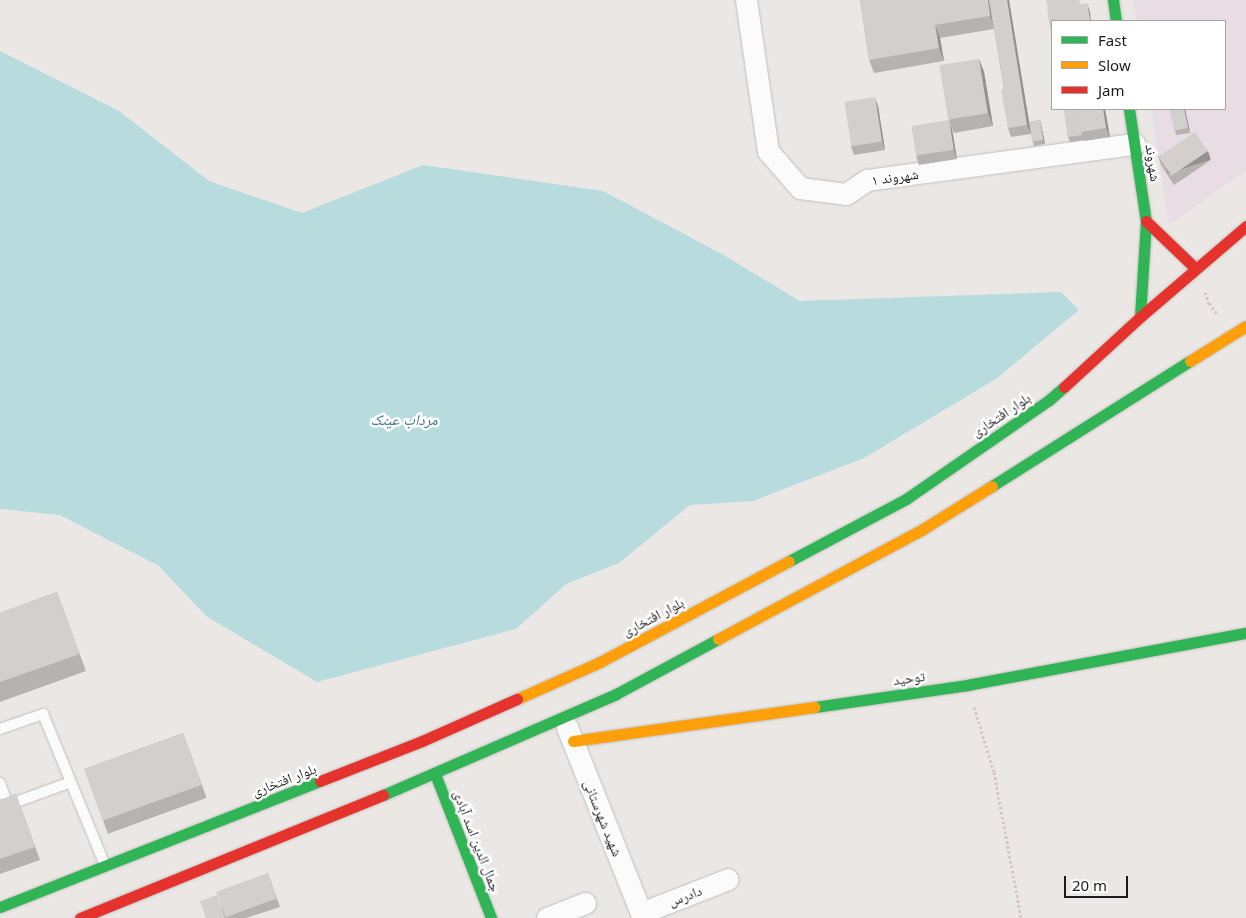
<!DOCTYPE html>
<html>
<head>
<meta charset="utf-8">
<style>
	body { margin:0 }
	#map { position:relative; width:1246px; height:918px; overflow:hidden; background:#eae7e4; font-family:"Noto Sans","Noto Naskh Arabic",sans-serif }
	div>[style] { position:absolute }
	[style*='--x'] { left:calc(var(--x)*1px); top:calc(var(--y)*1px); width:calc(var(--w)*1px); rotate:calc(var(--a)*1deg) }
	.industrial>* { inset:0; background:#e8dce5 }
	.water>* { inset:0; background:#b8dcde }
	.path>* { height:3px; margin-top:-1.5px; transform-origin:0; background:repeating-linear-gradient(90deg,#d5c6c6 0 2.5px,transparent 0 5px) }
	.roads { filter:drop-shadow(0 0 1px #c1c0bf) drop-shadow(0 0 1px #c1c0bf) }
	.lane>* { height:10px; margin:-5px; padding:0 5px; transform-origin:5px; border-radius:5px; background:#fcfbfb }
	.street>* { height:21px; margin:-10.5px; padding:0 10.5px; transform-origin:10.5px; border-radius:10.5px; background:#fcfbfb }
	.fast>* { height:11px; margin:-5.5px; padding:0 5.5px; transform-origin:5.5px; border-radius:5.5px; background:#30b455 }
	.slow>* { height:11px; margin:-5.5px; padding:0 5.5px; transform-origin:5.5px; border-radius:5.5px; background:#ff9f0a }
	.jam>* { height:11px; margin:-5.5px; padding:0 5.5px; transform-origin:5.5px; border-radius:5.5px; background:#e5322d }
	.wall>* { inset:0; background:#b5b2b0; transform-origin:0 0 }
	.shaded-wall>* { inset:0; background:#949190; transform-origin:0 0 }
	.building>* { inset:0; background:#d3cfcd; transform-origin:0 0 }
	span { translate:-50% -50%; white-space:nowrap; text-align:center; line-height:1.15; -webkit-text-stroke:5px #fff; paint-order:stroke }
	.street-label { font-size:14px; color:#1c1c1c }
	.water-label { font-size:15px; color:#417892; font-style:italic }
	.legend { position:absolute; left:1051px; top:20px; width:175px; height:90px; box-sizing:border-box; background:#fff; border:1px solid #a4a4a4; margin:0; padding:6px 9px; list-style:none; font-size:15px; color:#1c1c1c }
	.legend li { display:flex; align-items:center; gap:10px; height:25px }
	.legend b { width:25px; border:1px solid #a4a4a4 }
	.scale { position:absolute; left:1064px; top:876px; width:64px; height:22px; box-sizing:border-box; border:2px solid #1c1c1c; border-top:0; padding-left:6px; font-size:15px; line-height:18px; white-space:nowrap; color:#1c1c1c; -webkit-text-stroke:4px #fff; paint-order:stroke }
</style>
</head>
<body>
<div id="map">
	<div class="industrial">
		<div style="clip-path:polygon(1133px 0,1246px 0,1246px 171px,1169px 224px,1151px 109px,1225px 109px,1225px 21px,1137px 21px)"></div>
	</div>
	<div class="water">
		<div style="clip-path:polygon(0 51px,119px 111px,209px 181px,302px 213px,423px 165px,603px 191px,720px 253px,800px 301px,1061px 292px,1079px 310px,996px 379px,864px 458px,753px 501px,690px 505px,619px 563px,566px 584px,516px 629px,317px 682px,206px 616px,159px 566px,60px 515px,0 509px)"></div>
	</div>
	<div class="path">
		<div style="--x:1205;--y:292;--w:12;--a:70"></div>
		<div style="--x:1209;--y:303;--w:15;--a:53"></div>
		<div style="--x:974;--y:707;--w:68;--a:72.9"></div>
		<div style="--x:994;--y:772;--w:148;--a:79.5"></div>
	</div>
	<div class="roads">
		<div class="lane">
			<div style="--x:0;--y:729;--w:46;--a:-19.2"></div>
			<div style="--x:43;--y:714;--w:163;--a:67.7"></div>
			<div style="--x:0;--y:783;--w:23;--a:70"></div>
			<div style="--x:8;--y:805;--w:67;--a:-20.1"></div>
		</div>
		<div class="street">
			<div style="--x:746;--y:0;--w:153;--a:81.7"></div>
			<div style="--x:768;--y:151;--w:49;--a:49.1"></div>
			<div style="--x:800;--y:188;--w:46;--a:7.4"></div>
			<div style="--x:846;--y:194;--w:25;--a:-34"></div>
			<div style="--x:867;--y:180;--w:270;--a:-7.7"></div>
			<div style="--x:567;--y:727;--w:206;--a:68.3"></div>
			<div style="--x:641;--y:913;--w:93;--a:-21.3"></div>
			<div style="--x:547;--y:918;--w:41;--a:-21.5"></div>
		</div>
		<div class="fast">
			<div style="--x:1113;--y:0;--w:21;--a:82"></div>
			<div style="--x:1129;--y:109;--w:113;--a:81.4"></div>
			<div style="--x:1146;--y:221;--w:96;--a:93.6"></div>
			<div style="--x:992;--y:486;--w:234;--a:-32.3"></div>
			<div style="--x:789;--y:561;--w:132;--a:-27.9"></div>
			<div style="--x:906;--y:499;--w:174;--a:-34.7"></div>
			<div style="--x:1049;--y:400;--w:20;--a:-41"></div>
			<div style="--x:815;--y:707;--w:154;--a:-8.2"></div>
			<div style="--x:967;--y:685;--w:284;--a:-10.6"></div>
			<div style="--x:435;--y:774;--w:155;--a:68.7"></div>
			<div style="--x:383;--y:795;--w:254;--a:-23.4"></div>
			<div style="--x:616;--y:694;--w:116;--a:-28.3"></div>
			<div style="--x:0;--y:907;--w:344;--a:-21.5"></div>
		</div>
		<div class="slow">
			<div style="--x:1190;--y:361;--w:66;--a:-32"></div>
			<div style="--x:718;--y:639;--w:233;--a:-28.2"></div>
			<div style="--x:923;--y:529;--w:81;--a:-31.9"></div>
			<div style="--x:517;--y:699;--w:91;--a:-24"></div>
			<div style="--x:600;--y:662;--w:214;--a:-28.1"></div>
			<div style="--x:573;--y:741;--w:244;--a:-8"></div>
		</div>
		<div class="jam">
			<div style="--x:1146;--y:221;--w:69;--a:43.8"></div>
			<div style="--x:1064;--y:387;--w:103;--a:-42.6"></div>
			<div style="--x:1140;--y:317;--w:140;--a:-40.6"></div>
			<div style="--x:320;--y:781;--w:110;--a:-21.4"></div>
			<div style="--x:422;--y:741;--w:104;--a:-23.9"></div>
			<div style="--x:80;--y:918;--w:327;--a:-22.1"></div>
		</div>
	</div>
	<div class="wall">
		<div style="clip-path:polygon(860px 0,1009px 0,1029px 122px,1040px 120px,1041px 124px,1045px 144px,1034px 146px,1031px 134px,1011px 137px,1008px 128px,1004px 89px,994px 29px,940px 38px,944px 61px,874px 73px,869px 60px)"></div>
		<div style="clip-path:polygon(979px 59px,984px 72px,993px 126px,954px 133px,949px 120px)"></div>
		<div style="clip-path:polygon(878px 106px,885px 150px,854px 155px,851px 146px)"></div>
		<div style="clip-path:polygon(1064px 109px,1105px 109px,1110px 137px,1084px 141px,1084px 140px,1070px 142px,1068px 137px)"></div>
		<div style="clip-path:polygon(1170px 109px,1185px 109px,1190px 133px,1176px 135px)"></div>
		<div style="clip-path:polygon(952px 129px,957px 159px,919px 165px,916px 156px)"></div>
		<div style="clip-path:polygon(1158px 156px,1211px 160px,1174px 185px,1161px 165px)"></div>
		<div style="clip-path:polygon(57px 592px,86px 671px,0 702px,0 613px)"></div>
		<div style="left:183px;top:733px;width:69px;height:105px;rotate:70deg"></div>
		<div style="clip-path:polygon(16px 794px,40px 860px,0 874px,0 800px)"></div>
		<div style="clip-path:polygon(268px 873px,280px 907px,246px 918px,206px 918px)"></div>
	</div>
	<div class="shaded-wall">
		<div style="clip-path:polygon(988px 0,990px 0,995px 29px,990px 16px)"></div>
		<div style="clip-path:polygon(1007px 0,1009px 0,1031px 134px,1027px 125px)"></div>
		<div style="clip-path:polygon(1087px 3px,1090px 12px,1091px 21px,1090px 21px)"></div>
		<div style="clip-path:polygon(935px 25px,940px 38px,944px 61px,939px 48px)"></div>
		<div style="clip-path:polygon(979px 59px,984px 72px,993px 126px,988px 113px)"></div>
		<div style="clip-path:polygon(875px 97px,878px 106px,885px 150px,882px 141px)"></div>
		<div style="clip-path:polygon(1103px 109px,1105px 109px,1110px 137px,1106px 128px)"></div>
		<div style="clip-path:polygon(1184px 109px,1185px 109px,1190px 133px,1188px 128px)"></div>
		<div style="clip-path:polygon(949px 120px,952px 129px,957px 159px,954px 150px)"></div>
		<div style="clip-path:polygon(1040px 120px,1041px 124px,1045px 144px,1043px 140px)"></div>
		<div style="left:1208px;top:151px;width:9px;height:45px;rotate:72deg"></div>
	</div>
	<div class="building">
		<div style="clip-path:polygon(860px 0,988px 0,990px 16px,935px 25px,939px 48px,869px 60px)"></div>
		<div style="clip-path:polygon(989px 0,1007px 0,1027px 125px,1008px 128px,1001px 89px,1004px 89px)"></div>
		<div style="clip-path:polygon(1046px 0,1079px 0,1080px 4px,1048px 9px)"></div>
		<div style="clip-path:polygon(1087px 3px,1090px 21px,1052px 21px,1052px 42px,1047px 9px)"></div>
		<div style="left:979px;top:59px;width:55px;height:40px;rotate:81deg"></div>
		<div style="left:875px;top:97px;width:45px;height:31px;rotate:81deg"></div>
		<div style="clip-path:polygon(1064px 109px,1077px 109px,1082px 135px,1068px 137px)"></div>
		<div style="clip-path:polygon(1077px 109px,1103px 109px,1106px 128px,1081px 132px)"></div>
		<div style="clip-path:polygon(1170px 109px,1184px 109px,1188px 128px,1174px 131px)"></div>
		<div style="left:949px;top:120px;width:30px;height:38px;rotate:81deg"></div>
		<div style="left:1040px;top:120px;width:20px;height:11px;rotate:81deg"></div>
		<div style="left:1195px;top:132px;width:23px;height:44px;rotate:56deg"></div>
		<div style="clip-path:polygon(57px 592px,80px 654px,0 682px,0 613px)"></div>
		<div style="left:183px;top:733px;width:55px;height:105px;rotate:70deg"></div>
		<div style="clip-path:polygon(16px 794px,35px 847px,0 859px,0 800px)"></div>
		<div style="left:268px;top:873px;width:27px;height:55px;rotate:70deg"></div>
		<div style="clip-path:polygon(217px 895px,225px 918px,206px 918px,200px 901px)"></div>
	</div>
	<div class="street-label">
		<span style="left:1153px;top:163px;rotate:82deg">شهروند</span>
		<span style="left:895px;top:177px;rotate:-8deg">شهروند ۱</span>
		<span style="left:1001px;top:415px;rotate:-34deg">بلوار افتخاری</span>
		<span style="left:653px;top:617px;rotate:-28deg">بلوار افتخاری</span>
		<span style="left:909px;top:678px;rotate:-8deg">توحید</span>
		<span style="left:284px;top:780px;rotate:-21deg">بلوار افتخاری</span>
		<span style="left:603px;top:818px;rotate:68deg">شهید شهرستانی</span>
		<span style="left:477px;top:841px;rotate:69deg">جمال الدین اسد آبادی</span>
		<span style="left:685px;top:896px;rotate:-21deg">دادرس</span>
	</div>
	<div class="water-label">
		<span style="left:404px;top:420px">مرداب عینک</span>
	</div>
	<ul class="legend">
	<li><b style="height:6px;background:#30b455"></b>Fast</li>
	<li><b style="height:6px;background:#ff9f0a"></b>Slow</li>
	<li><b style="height:6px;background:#e5322d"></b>Jam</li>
	</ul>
	<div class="scale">20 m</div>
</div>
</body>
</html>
